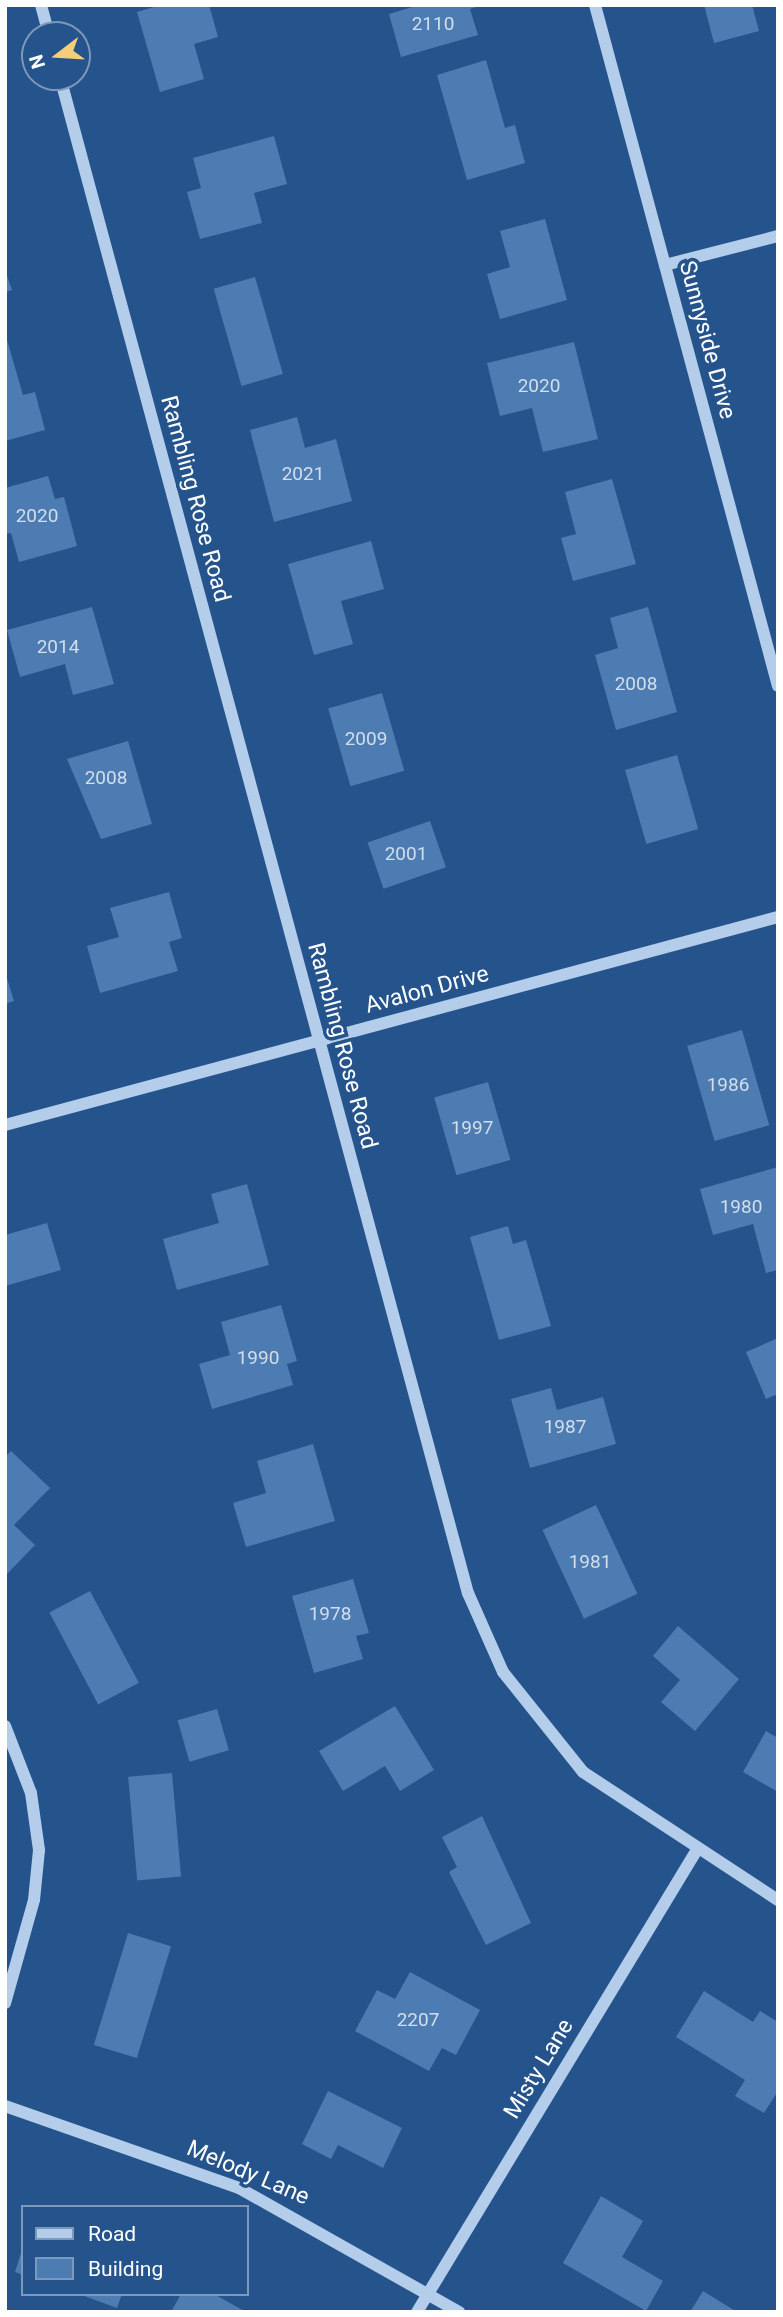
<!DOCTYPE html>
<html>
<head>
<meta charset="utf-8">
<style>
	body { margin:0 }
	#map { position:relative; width:783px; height:2317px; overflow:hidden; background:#25538c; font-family:Roboto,sans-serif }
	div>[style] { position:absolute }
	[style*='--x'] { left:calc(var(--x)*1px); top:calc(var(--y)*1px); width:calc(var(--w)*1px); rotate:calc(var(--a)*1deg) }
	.building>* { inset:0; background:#4d7cb2; transform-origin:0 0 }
	.minor>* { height:12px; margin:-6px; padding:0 6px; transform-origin:6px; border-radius:6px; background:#b3cdea }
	span { translate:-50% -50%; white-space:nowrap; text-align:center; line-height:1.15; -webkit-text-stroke:7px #25538c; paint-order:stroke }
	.number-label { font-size:19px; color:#d2deec }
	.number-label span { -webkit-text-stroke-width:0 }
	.street-label { font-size:23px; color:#fff }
	.frame { position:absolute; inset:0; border:7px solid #fff; pointer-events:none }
	.legend { position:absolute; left:21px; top:2205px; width:228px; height:91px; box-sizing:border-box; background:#25538c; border:2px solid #7c98ba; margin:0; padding:9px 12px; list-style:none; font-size:21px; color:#fff }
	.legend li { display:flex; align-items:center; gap:14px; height:35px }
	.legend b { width:35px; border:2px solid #7c98ba }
	.north { position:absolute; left:21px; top:21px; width:70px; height:70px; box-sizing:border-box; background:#25538c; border:2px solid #7c98ba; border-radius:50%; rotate:253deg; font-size:19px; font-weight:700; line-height:28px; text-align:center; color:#fff }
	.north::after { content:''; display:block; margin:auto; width:24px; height:32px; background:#f4ce78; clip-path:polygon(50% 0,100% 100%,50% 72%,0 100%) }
</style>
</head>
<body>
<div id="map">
	<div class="building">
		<div style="clip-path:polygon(161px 5px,209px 5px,218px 37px,194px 44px,204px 79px,160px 92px,137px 12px)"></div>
		<div style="clip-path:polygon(419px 5px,482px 5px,470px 9px,478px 35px,401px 57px,389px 14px)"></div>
		<div style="clip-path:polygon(704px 5px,752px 5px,759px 31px,714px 43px)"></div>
		<div style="clip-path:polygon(486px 60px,505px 128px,515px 125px,525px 163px,467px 180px,437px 75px)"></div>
		<div style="clip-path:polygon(274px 136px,287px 184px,254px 193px,262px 223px,200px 239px,187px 192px,201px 188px,193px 158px)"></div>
		<div style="clip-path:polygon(545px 219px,567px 300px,500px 319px,487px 274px,510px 267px,500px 231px)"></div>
		<div style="clip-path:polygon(5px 270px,12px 290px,5px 292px)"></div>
		<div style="left:255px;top:277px;width:101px;height:43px;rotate:74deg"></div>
		<div style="clip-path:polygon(5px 333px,23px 395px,35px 392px,45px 430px,5px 441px)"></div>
		<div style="clip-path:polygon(574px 342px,598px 439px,543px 452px,532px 408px,500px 416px,487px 363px)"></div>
		<div style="clip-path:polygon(297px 417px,305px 448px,336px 439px,352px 501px,274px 522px,250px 430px)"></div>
		<div style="clip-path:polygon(48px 476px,55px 499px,64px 497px,77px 546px,19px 562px,11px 533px,5px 534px,5px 488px)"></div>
		<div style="clip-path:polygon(612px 479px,636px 564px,573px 581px,561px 538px,576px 534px,565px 492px)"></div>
		<div style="clip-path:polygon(371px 541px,384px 589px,341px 601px,353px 644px,314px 655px,288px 564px)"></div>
		<div style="clip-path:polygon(92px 607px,114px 684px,73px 695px,65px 664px,20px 677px,7px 630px)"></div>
		<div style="clip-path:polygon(648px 607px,677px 712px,616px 730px,595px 655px,618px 648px,610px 618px)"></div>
		<div style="left:382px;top:693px;width:81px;height:56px;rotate:74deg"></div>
		<div style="clip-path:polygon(128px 741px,152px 824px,101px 839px,67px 759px)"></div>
		<div style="left:677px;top:755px;width:77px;height:54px;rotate:74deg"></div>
		<div style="left:430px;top:821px;width:49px;height:66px;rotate:71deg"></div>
		<div style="clip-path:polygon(169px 892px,182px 938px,169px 942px,178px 971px,100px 993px,87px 946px,119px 937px,110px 908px)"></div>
		<div style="clip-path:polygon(5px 972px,14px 1001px,5px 1004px)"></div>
		<div style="left:742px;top:1030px;width:99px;height:57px;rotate:74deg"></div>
		<div style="left:488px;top:1082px;width:81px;height:56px;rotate:74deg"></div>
		<div style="clip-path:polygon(778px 1167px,778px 1270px,766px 1273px,753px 1224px,713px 1235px,700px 1189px)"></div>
		<div style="clip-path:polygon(247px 1184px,269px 1265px,177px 1290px,163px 1239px,219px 1223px,211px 1194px)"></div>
		<div style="clip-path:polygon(47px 1223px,61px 1270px,5px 1286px,5px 1235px)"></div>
		<div style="clip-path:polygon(508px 1226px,513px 1244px,526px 1240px,551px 1326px,499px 1340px,470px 1237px)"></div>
		<div style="clip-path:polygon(281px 1305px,297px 1361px,287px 1364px,293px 1385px,212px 1409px,199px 1364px,230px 1355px,221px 1322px)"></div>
		<div style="clip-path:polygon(778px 1338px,778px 1394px,766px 1399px,746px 1352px)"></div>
		<div style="clip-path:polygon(551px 1388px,557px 1410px,603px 1397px,616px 1444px,530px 1468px,511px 1399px)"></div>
		<div style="clip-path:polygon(313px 1444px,335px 1521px,246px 1547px,233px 1503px,266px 1493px,257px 1461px)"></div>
		<div style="clip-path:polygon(11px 1451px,50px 1488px,14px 1525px,35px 1545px,5px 1576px,5px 1457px)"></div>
		<div style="left:596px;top:1505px;width:98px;height:59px;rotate:65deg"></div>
		<div style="clip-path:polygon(353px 1579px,369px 1633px,356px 1636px,363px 1659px,314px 1673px,292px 1596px)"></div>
		<div style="left:90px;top:1591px;width:104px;height:46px;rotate:62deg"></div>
		<div style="clip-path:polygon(678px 1626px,739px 1679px,695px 1731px,661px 1702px,680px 1680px,653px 1656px)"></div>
		<div style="clip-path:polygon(395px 1706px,434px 1770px,400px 1791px,385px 1766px,343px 1791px,319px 1751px)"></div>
		<div style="left:217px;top:1709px;width:43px;height:41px;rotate:74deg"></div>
		<div style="clip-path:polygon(766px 1731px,778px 1738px,778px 1792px,743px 1772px)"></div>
		<div style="left:172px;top:1773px;width:104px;height:44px;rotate:85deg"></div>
		<div style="clip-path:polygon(482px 1816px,531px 1923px,486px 1945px,449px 1872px,457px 1867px,442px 1837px)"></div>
		<div style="left:128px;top:1933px;width:45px;height:117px;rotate:17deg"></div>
		<div style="clip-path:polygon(410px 1972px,480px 2010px,456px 2055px,442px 2048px,429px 2071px,355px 2031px,377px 1990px,395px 1999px)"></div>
		<div style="clip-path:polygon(704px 1991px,753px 2022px,760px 2011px,778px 2022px,778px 2091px,764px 2113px,735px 2096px,745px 2080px,676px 2037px)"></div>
		<div style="clip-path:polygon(328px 2091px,402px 2128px,383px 2168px,338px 2145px,331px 2159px,302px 2144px)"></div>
		<div style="clip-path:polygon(601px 2196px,643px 2221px,622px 2257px,663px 2281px,646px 2311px,563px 2263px)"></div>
		<div style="clip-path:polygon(22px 2250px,23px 2250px,23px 2275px,15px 2272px)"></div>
		<div style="clip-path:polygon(703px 2291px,737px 2312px,690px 2312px)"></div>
		<div style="clip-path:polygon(79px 2294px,122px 2294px,117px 2308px)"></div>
		<div style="clip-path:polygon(181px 2294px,214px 2294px,246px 2312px,171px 2312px)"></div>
	</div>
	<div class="minor">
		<div style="--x:41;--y:5;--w:31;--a:75"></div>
		<div style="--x:595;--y:5;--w:705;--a:74.96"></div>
		<div style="--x:60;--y:77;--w:1570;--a:74.94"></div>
		<div style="--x:468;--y:1593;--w:86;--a:66.1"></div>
		<div style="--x:503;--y:1672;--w:128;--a:51.3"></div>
		<div style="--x:583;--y:1772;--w:233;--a:33.3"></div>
		<div style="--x:665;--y:265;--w:117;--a:-14.4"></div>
		<div style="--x:5;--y:1125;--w:800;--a:-15.06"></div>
		<div style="--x:5;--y:1726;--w:72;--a:68.8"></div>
		<div style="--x:31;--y:1793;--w:58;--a:82"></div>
		<div style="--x:39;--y:1850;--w:50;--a:95.7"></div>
		<div style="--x:34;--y:1900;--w:107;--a:105.7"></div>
		<div style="--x:5;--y:2106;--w:248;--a:19.3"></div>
		<div style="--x:239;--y:2188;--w:253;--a:29.4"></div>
		<div style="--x:417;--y:2312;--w:542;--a:-58.8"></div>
	</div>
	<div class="number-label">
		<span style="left:433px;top:24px">2110</span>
		<span style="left:539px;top:386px">2020</span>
		<span style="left:303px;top:474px">2021</span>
		<span style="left:37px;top:516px">2020</span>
		<span style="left:58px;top:647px">2014</span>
		<span style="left:636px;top:684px">2008</span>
		<span style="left:366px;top:739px">2009</span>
		<span style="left:106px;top:778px">2008</span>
		<span style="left:406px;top:854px">2001</span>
		<span style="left:728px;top:1085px">1986</span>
		<span style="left:472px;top:1128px">1997</span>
		<span style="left:741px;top:1207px">1980</span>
		<span style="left:258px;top:1358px">1990</span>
		<span style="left:565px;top:1427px">1987</span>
		<span style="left:590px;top:1562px">1981</span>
		<span style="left:330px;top:1614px">1978</span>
		<span style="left:418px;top:2020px">2207</span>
	</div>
	<div class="street-label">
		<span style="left:707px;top:340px;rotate:75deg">Sunnyside Drive</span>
		<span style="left:195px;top:499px;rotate:75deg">Rambling Rose Road</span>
		<span style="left:427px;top:990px;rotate:-15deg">Avalon Drive</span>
		<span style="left:342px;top:1046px;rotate:75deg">Rambling Rose Road</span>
		<span style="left:539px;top:2069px;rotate:-59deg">Misty Lane</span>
		<span style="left:248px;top:2173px;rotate:23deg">Melody Lane</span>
	</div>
	<div class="frame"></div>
	<ul class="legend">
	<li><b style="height:9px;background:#b3cdea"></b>Road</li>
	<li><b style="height:19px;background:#4d7cb2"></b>Building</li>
	</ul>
	<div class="north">N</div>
</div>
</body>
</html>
